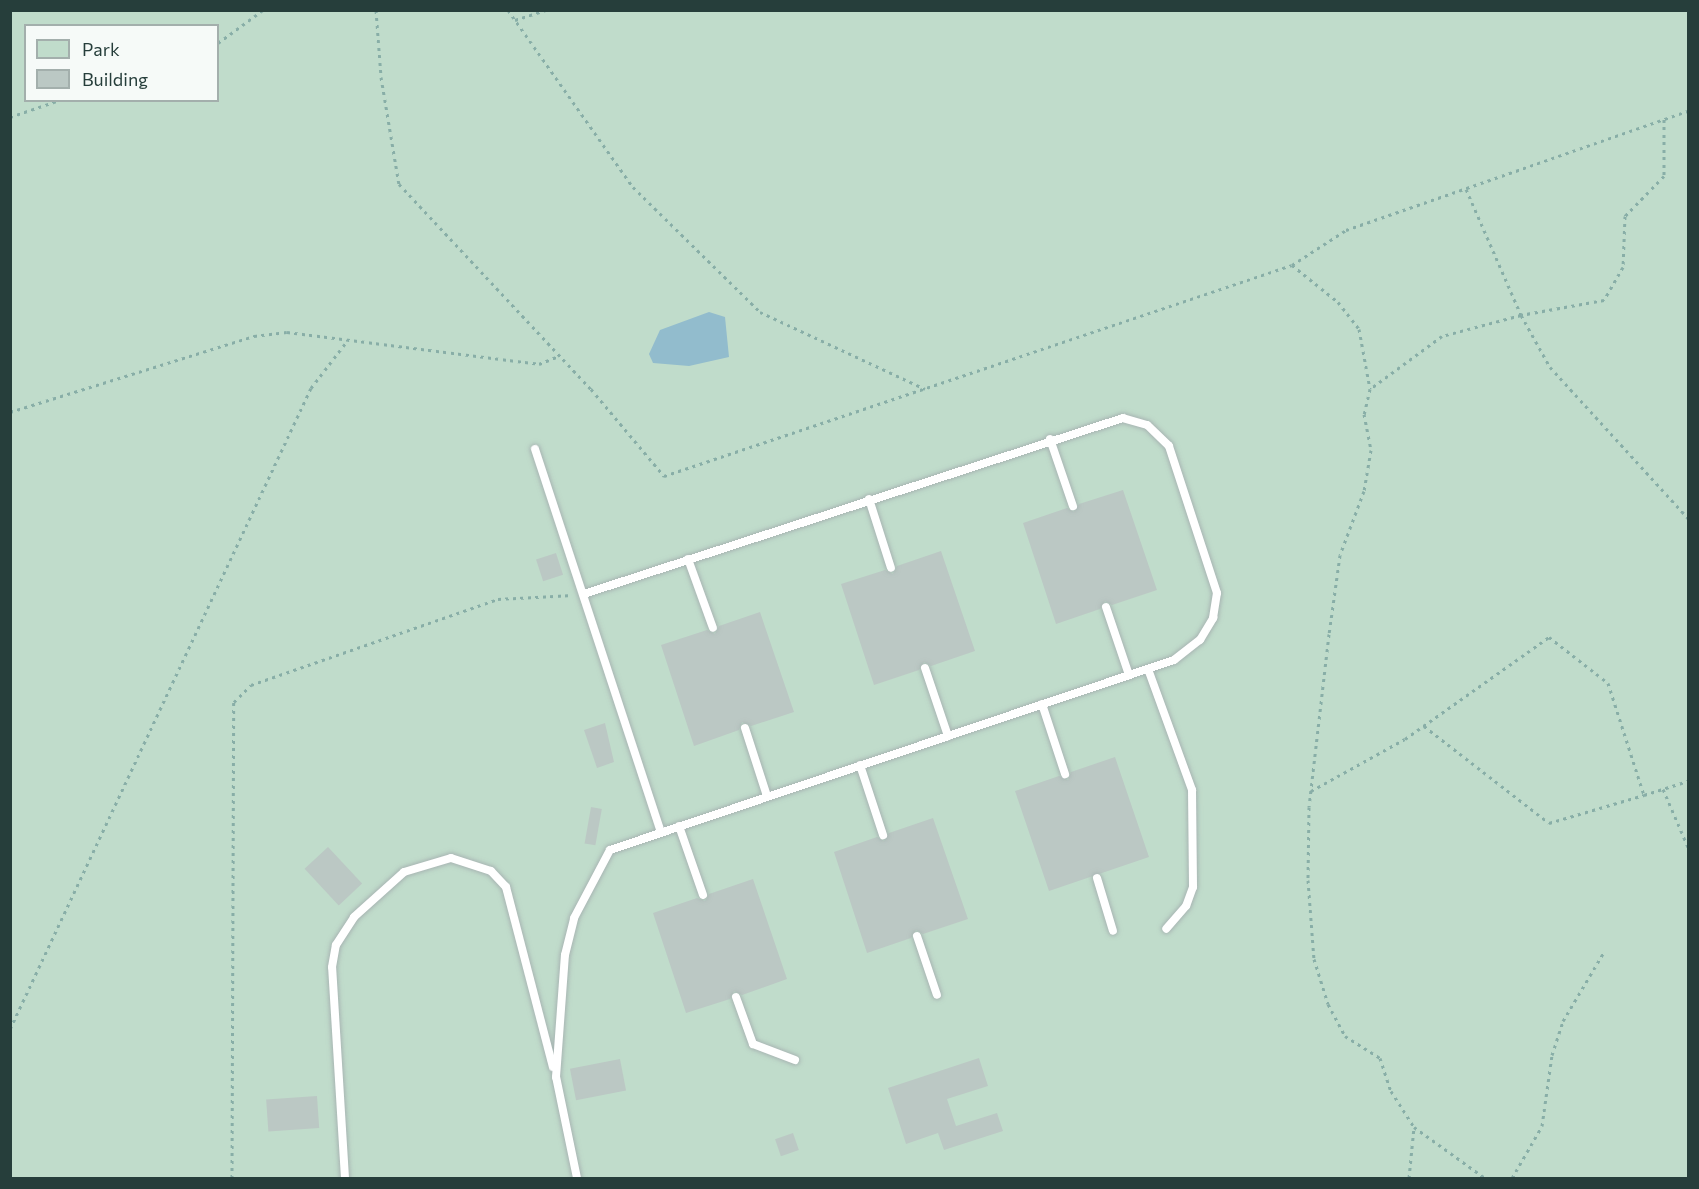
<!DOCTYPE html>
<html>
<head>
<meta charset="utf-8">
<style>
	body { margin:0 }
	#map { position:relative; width:1699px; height:1189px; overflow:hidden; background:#e5edeb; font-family:Commissioner,sans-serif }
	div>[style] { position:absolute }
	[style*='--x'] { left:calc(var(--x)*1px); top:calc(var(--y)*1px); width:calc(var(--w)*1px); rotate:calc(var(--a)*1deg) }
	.green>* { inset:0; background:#c0dccb }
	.water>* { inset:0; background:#92bccd }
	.building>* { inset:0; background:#bbc8c4; transform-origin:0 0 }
	.path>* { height:3px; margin-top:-1.5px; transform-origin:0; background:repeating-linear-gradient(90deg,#88aea7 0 3px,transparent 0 7.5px) }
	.roads { filter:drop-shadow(0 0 2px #a8b5b3) drop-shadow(0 0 2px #a8b5b3) }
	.service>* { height:8px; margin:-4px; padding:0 4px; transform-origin:4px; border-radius:4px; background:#fff }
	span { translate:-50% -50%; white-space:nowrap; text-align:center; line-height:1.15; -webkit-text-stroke:6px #f6faf8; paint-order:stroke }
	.frame { position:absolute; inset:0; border:12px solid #263e3b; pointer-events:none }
	.legend { position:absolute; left:24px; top:24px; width:195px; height:78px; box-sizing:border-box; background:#f6faf8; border:2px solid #a3afac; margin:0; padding:8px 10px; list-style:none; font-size:18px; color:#263e3b }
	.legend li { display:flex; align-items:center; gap:12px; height:30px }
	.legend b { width:30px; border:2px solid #a3afac }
</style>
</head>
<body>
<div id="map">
	<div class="green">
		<div style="clip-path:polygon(evenodd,10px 11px,1688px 11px,1688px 1178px,11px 1178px,10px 11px,26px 26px,218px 26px,218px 100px,26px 100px,26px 26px)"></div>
	</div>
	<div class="water">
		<div style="clip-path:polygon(709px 312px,725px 317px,729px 357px,689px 366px,653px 363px,649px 354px,660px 330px)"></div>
	</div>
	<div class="building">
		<div style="clip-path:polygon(1123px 490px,1157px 590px,1112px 605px,1105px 601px,1100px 609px,1056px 624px,1023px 523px,1067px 508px,1074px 512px,1079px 504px)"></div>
		<div style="clip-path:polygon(941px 551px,975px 651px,931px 666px,924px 662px,919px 670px,874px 685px,841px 584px,885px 570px,893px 574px,897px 566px)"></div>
		<div style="left:556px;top:553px;width:23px;height:21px;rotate:72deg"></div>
		<div style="clip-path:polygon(760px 612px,794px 712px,751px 726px,742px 722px,739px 730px,694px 746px,661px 645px,707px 630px,715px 634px,719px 626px)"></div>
		<div style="clip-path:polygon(605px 723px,614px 762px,597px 768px,584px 730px)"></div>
		<div style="clip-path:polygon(1115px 757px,1149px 857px,1049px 891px,1015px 791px,1059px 776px,1068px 780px,1071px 772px)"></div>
		<div style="left:591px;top:807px;width:11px;height:37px;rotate:10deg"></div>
		<div style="clip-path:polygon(933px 818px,968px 919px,923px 934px,916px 930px,911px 938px,867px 953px,834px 852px,877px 837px,884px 841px,889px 833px)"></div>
		<div style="left:328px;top:847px;width:50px;height:32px;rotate:47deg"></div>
		<div style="clip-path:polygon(753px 879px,787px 979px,742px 995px,734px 991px,730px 999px,686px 1013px,653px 913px,697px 898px,705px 901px,709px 894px)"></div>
		<div style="clip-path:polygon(979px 1058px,988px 1086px,947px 1099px,956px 1126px,997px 1113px,1003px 1131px,944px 1150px,938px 1133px,906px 1144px,888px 1088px)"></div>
		<div style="left:620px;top:1059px;width:32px;height:51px;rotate:79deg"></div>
		<div style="left:317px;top:1096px;width:32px;height:51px;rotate:86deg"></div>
		<div style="left:793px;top:1133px;width:18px;height:19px;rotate:71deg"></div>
	</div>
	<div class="path">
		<div style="--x:376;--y:10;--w:67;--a:85.7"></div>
		<div style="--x:381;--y:77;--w:109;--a:80.5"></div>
		<div style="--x:399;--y:184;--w:281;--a:46.9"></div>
		<div style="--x:591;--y:389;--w:114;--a:50"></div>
		<div style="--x:664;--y:476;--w:662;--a:-18.57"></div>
		<div style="--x:1292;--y:265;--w:64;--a:-32.9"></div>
		<div style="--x:1346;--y:230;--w:362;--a:-19.2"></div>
		<div style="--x:508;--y:10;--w:217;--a:54.8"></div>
		<div style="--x:633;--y:187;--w:178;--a:44.5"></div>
		<div style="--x:760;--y:312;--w:182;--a:25"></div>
		<div style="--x:515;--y:20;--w:33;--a:-18"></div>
		<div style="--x:218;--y:43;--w:56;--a:-36.3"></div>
		<div style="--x:10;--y:117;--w:53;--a:-18.8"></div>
		<div style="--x:1664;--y:119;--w:57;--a:90"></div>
		<div style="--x:1664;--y:176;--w:56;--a:134.3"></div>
		<div style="--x:1625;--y:216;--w:51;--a:92.2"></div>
		<div style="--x:1623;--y:267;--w:38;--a:120"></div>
		<div style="--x:1604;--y:300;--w:84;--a:169.8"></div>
		<div style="--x:1521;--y:315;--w:60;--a:60.9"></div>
		<div style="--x:1550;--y:367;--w:205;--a:47.6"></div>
		<div style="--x:1466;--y:189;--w:137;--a:66.4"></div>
		<div style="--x:1521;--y:315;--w:82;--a:165.1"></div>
		<div style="--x:1442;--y:336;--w:89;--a:143.6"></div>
		<div style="--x:1370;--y:389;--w:26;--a:103"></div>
		<div style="--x:1364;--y:414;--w:37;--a:79"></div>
		<div style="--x:1371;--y:450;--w:42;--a:99.7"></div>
		<div style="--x:1364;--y:491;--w:68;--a:110.6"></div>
		<div style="--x:1340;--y:555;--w:80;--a:97.9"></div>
		<div style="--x:1329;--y:634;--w:174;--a:96.6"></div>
		<div style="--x:1309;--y:807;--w:73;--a:90.8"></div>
		<div style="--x:1308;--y:880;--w:79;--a:85.7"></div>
		<div style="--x:1314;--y:959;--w:47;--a:72.7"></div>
		<div style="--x:1328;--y:1004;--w:36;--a:62"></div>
		<div style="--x:1345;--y:1036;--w:41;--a:32.2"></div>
		<div style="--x:1380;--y:1058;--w:35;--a:72"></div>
		<div style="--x:1391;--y:1091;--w:43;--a:57.4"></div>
		<div style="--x:1414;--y:1127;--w:87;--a:35.7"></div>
		<div style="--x:1292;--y:265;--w:59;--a:38.8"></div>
		<div style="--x:1338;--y:302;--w:34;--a:52"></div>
		<div style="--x:1359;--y:329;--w:61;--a:79.6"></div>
		<div style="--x:10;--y:412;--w:256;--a:-17.3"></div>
		<div style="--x:254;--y:336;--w:33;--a:-7"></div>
		<div style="--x:287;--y:332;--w:254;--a:7.2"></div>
		<div style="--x:539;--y:364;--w:22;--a:-22"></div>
		<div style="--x:1424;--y:726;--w:158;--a:37.8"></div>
		<div style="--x:1549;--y:823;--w:99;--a:-16.4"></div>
		<div style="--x:1663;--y:789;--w:63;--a:66.7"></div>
		<div style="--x:1311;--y:791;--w:107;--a:-29"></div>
		<div style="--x:1405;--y:739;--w:176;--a:-35.3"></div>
		<div style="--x:1549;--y:637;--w:75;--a:37.9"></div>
		<div style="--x:1608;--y:683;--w:118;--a:72.2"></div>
		<div style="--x:1644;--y:795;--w:46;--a:-17.7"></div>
		<div style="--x:10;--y:1029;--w:708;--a:-64.85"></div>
		<div style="--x:311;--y:388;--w:61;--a:-52.4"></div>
		<div style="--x:232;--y:1178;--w:476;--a:-89.8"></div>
		<div style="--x:234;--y:702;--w:24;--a:-45"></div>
		<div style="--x:251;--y:685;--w:262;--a:-19.2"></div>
		<div style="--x:498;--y:599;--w:75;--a:-3.1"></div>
		<div style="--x:1409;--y:1178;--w:51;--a:-84.4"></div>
		<div style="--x:1512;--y:1178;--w:60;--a:-60"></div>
		<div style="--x:1542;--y:1126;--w:72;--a:-82"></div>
		<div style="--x:1552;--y:1055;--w:36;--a:-72"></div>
		<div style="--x:1563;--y:1021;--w:80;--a:-59.3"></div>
	</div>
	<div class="roads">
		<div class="service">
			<div style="--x:1050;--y:439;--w:71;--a:71.1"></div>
			<div style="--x:535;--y:449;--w:403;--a:71.8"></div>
			<div style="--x:869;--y:499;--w:72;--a:72.3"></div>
			<div style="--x:688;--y:559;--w:73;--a:70.1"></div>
			<div style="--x:1106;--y:607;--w:72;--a:71.3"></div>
			<div style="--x:925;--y:668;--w:72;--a:71.3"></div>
			<div style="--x:1148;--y:669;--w:129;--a:70"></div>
			<div style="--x:1192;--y:790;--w:97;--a:89.4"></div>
			<div style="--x:1193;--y:887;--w:20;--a:110"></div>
			<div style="--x:1186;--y:906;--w:30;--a:131"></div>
			<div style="--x:1042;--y:704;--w:74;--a:71.8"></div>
			<div style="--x:745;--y:728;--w:71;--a:72.1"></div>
			<div style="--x:860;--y:765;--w:74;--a:71.8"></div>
			<div style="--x:679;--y:826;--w:73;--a:70.8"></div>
			<div style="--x:1097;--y:878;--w:55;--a:73.2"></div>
			<div style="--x:917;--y:936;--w:62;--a:71.3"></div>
			<div style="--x:736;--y:997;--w:50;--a:70.1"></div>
			<div style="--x:753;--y:1044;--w:45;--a:20.9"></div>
			<div style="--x:345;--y:1178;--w:211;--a:-93.5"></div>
			<div style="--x:332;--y:967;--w:22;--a:-80"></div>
			<div style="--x:336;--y:945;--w:33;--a:-57"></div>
			<div style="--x:354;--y:917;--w:67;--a:-42"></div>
			<div style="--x:404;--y:872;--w:49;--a:-16.6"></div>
			<div style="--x:451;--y:858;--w:42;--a:18"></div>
			<div style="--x:491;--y:871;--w:22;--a:47"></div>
			<div style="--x:506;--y:887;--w:186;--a:75.4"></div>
			<div style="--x:577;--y:1178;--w:103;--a:-101.7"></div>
			<div style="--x:556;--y:1077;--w:122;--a:-85.8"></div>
			<div style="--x:565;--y:955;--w:38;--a:-76"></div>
			<div style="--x:574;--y:918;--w:77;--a:-62.1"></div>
			<div style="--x:610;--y:850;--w:595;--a:-18.62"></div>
			<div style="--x:1174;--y:660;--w:33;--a:-38"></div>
			<div style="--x:1200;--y:640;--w:26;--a:-59"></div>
			<div style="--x:1213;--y:618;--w:25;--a:-81"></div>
			<div style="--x:1217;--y:593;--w:155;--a:-108.1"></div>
			<div style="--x:1169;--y:446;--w:30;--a:-136"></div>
			<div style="--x:1147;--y:425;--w:25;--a:-164"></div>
			<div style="--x:1123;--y:418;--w:567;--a:161.92"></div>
		</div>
	</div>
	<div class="frame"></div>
	<ul class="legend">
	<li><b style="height:16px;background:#c0dccb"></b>Park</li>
	<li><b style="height:16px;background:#bbc8c4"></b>Building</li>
	</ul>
</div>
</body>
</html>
